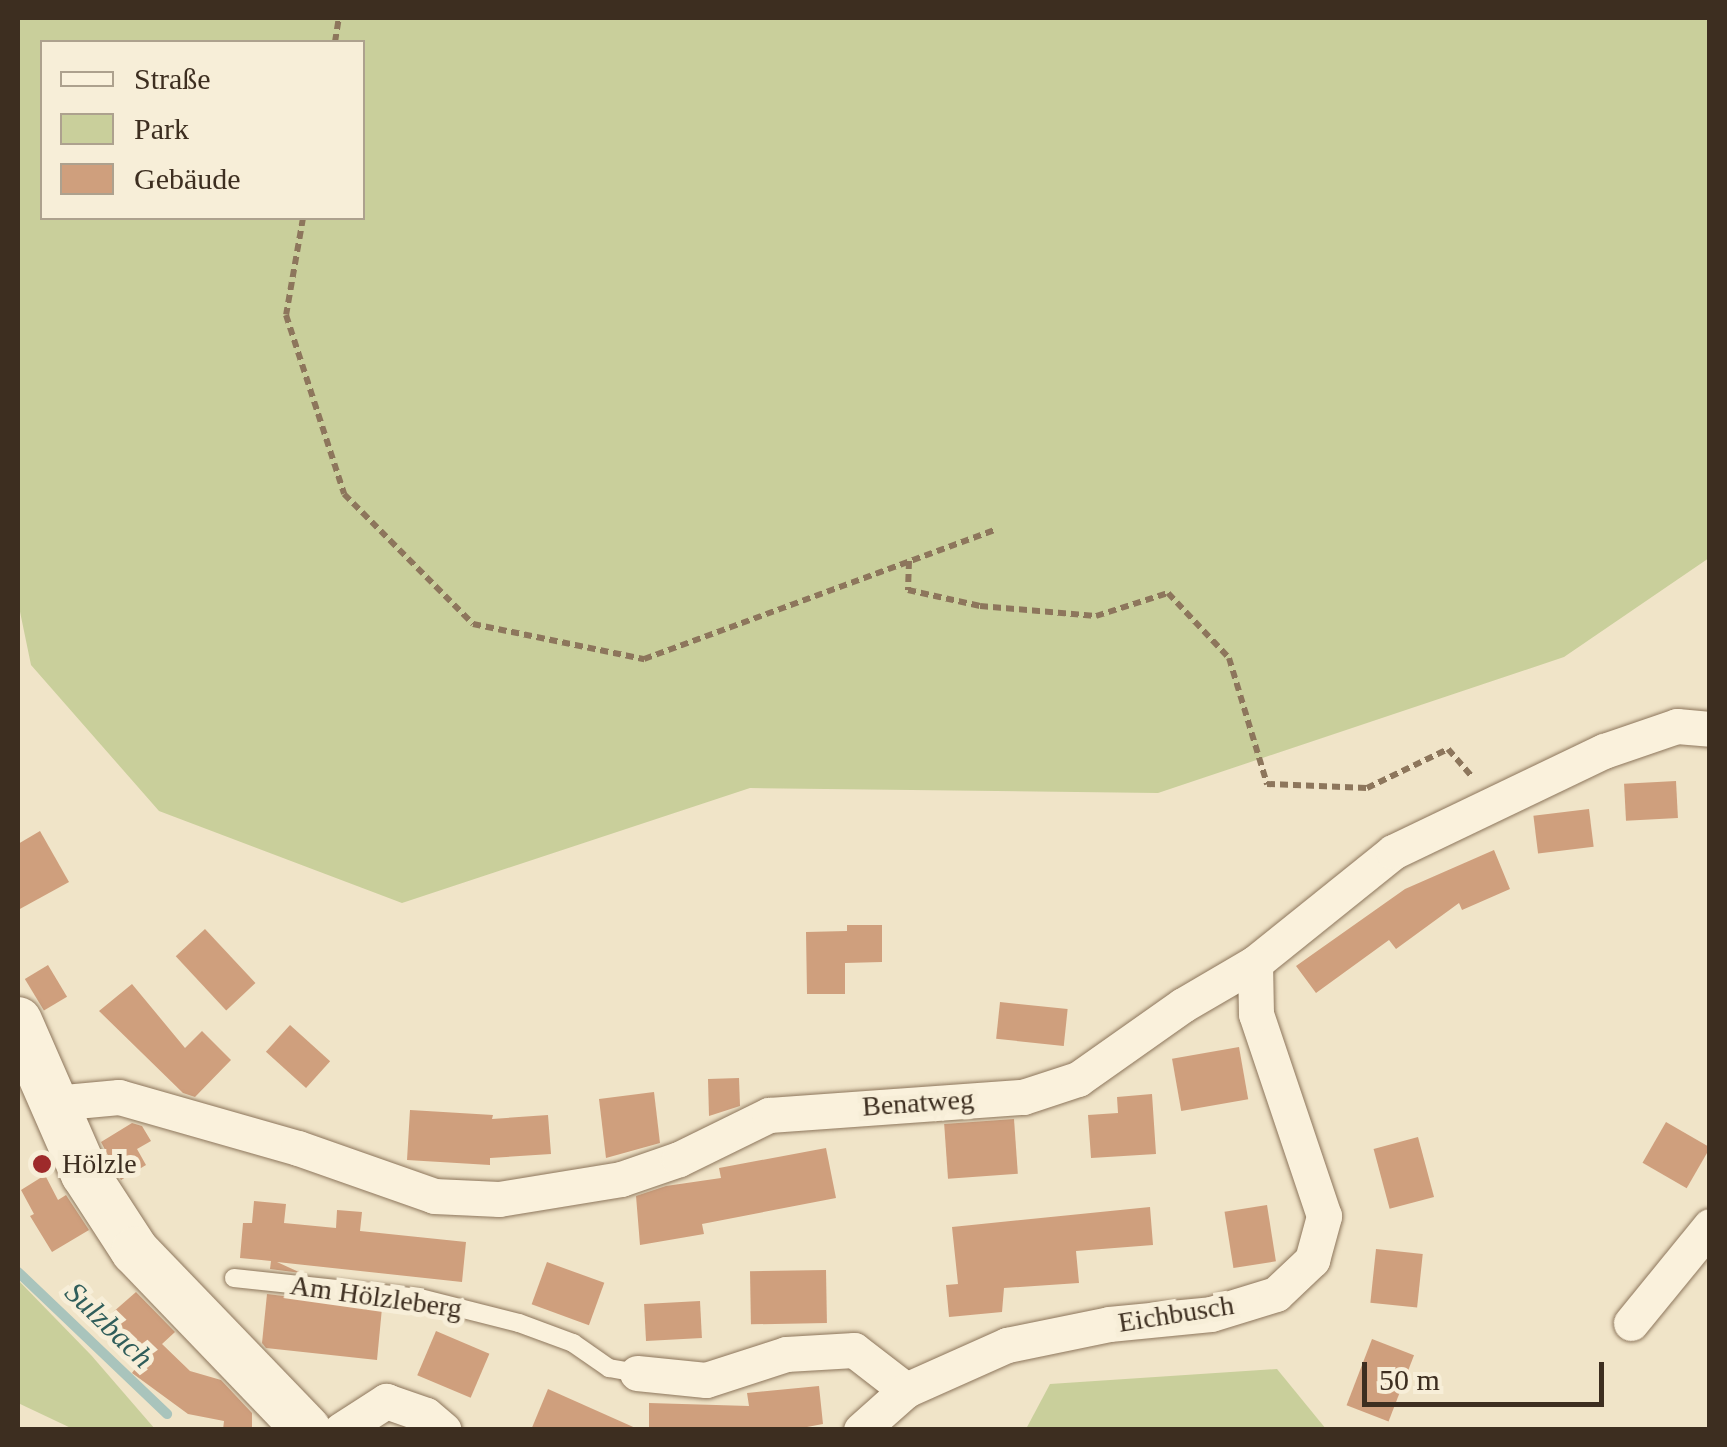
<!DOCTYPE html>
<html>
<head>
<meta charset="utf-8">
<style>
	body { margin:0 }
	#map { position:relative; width:1727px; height:1447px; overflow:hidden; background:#f0e4c8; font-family:"Times New Roman",serif }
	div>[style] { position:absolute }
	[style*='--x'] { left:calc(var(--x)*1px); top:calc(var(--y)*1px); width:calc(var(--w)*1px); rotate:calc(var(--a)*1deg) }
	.green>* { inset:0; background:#c9cf9b }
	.stream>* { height:10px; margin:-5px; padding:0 5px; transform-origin:5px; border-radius:5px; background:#a9c4bc }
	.building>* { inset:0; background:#cf9f7d; transform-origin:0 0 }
	.path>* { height:6px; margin-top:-3px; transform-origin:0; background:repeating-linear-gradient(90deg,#8d765c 0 8px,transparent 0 13px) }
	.roads { filter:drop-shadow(0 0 2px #8d765c) drop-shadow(0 0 2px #8d765c) }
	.lane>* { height:18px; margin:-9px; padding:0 9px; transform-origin:9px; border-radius:9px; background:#faf1dc }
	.street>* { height:35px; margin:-17.5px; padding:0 17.5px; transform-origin:17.5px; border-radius:17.5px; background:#faf1dc }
	.secondary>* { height:48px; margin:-24px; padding:0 24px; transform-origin:24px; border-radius:24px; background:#faf1dc }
	.dots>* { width:28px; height:28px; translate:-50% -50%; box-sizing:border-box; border:5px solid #f7eed8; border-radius:50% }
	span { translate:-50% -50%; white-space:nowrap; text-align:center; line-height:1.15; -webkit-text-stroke:10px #f7eed8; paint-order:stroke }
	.street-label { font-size:28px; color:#3d2e20 }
	.poi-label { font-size:28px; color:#3d2e20 }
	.left { translate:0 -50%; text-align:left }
	.water-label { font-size:30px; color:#2f5d5a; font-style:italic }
	.frame { position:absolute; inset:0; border:20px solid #3d2e20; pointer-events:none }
	.legend { position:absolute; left:40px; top:40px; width:325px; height:180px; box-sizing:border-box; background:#f7eed8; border:2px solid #ada18e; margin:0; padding:12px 18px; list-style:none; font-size:30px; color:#3d2e20 }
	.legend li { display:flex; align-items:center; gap:20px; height:50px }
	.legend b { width:50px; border:2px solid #ada18e }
	.scale { position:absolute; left:1362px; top:1362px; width:242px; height:45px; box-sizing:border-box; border:5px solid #3d2e20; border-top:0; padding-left:12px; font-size:30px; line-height:35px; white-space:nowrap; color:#3d2e20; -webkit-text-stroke:8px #f7eed8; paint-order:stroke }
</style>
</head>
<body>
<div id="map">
	<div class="green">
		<div style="clip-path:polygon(evenodd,18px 18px,1709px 18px,1709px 558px,1564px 657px,1158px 793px,750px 788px,402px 903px,159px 811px,31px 665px,18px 602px,18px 18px,42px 42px,362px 42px,362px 218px,42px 218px,42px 42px)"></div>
		<div style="clip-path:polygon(18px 1280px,91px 1355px,155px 1429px,73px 1429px,18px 1403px)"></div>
		<div style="clip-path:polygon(1277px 1369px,1326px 1429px,1026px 1429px,1050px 1384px)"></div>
	</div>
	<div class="stream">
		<div style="--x:18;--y:1272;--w:206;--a:43.6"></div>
	</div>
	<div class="building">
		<div style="left:1676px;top:781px;width:37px;height:52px;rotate:87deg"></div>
		<div style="left:1589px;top:809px;width:38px;height:56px;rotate:83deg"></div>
		<div style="clip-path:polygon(40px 831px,69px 882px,18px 910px,18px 844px)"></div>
		<div style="clip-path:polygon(1494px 850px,1510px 889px,1462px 910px,1459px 903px,1396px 949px,1389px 940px,1316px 993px,1296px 966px,1405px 889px)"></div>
		<div style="clip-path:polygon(847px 925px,882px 925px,882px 962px,845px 963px,845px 994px,807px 994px,806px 932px,847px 931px)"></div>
		<div style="left:205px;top:929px;width:74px;height:40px;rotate:47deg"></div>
		<div style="left:48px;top:965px;width:37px;height:27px;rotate:59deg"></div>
		<div style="clip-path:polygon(132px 984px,185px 1048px,202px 1031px,231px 1060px,195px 1097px,183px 1093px,99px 1011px)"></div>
		<div style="left:1000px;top:1002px;width:68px;height:37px;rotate:6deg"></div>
		<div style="left:290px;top:1025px;width:54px;height:36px;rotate:42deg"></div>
		<div style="left:1239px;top:1047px;width:53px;height:68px;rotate:80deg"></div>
		<div style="clip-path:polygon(739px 1078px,740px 1106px,709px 1116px,708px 1079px)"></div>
		<div style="clip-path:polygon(654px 1092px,660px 1143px,606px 1158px,599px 1099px)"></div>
		<div style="clip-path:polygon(1152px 1094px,1156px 1154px,1091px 1158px,1088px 1115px,1118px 1113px,1117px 1097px)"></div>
		<div style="clip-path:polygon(410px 1110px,493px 1115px,492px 1119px,548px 1115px,551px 1154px,490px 1158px,490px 1165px,407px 1160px)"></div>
		<div style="left:1014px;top:1119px;width:55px;height:70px;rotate:86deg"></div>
		<div style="left:1666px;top:1122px;width:51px;height:47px;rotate:30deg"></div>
		<div style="clip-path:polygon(132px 1123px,142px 1126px,151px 1141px,137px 1149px,146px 1165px,121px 1180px,101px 1142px)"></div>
		<div style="left:1418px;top:1137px;width:62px;height:46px;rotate:75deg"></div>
		<div style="clip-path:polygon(826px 1148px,836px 1198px,702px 1224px,704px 1234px,640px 1245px,636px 1196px,666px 1186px,721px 1178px,719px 1168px)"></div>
		<div style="clip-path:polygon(45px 1175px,58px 1200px,66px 1195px,89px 1230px,52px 1252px,30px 1216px,34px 1214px,21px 1190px)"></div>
		<div style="clip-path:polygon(254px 1201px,286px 1204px,284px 1223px,336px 1228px,337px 1210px,362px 1212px,360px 1231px,466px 1242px,462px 1282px,277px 1262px,301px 1273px,270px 1269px,271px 1261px,240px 1258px,243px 1223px,252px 1223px)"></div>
		<div style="left:1267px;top:1205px;width:57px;height:43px;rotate:81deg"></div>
		<div style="clip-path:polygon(1150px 1207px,1153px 1245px,1076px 1251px,1079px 1283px,1004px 1288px,1002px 1312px,949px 1317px,946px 1285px,958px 1284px,952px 1227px)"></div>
		<div style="left:1376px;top:1249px;width:47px;height:54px;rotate:6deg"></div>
		<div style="left:547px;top:1262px;width:61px;height:45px;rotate:20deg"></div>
		<div style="left:826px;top:1270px;width:53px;height:76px;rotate:89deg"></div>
		<div style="clip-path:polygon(136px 1292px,175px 1332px,162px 1344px,190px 1371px,221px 1380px,252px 1413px,252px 1430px,223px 1430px,224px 1421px,188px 1414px,132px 1373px,140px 1362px,104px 1320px)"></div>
		<div style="clip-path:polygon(267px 1294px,382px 1308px,377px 1360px,266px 1348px,262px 1343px)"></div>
		<div style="left:700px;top:1301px;width:37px;height:56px;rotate:87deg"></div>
		<div style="left:436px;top:1331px;width:58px;height:48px;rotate:23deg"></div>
		<div style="left:1372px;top:1339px;width:45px;height:71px;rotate:21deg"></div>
		<div style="clip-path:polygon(819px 1386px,823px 1424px,791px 1430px,649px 1430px,649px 1403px,749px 1406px,747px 1393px)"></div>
		<div style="clip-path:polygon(548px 1389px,640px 1430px,531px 1430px)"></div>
	</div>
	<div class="path">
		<div style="--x:335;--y:42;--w:24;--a:-81"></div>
		<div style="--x:303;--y:218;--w:98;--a:99.9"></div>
		<div style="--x:286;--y:315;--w:188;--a:72"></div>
		<div style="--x:344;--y:494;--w:183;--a:45.2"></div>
		<div style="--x:473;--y:624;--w:175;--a:11.6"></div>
		<div style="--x:644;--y:659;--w:376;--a:-20.2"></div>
		<div style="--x:909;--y:561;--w:29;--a:92"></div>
		<div style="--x:908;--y:590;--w:74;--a:12.5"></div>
		<div style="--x:980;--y:606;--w:116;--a:4.9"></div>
		<div style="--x:1096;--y:616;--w:76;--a:-17.7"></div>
		<div style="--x:1168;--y:593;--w:89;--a:46.8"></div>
		<div style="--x:1229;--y:658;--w:132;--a:73.2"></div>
		<div style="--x:1267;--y:784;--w:100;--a:2.3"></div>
		<div style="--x:1367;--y:788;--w:90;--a:-25.7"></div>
		<div style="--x:1448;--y:749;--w:38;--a:49"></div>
	</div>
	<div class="roads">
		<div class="lane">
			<div style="--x:234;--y:1278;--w:187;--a:6.1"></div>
			<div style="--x:420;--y:1298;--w:102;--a:14.2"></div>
			<div style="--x:519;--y:1323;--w:58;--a:20.3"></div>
			<div style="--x:573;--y:1343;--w:44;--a:34.8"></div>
			<div style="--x:609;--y:1368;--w:28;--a:10"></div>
		</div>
		<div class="street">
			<div style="--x:54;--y:1103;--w:65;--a:-5.3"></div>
			<div style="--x:119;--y:1097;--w:186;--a:15.9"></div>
			<div style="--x:298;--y:1148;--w:144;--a:19.4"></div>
			<div style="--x:434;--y:1196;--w:65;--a:2.6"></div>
			<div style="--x:499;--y:1199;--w:124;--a:-9.3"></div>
			<div style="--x:621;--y:1179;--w:61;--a:-19"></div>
			<div style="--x:679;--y:1159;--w:100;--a:-26.1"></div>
			<div style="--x:769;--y:1115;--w:255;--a:-4.1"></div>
			<div style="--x:1023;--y:1097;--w:58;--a:-18.1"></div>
			<div style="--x:1078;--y:1079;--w:128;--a:-35.2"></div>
			<div style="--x:1183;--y:1005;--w:83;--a:-30.3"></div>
			<div style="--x:1255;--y:963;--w:177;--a:-38.8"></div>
			<div style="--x:1393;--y:852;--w:234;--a:-25.6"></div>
			<div style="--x:1604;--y:751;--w:77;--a:-18.9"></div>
			<div style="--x:1677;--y:726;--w:33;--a:5"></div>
			<div style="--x:1631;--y:1323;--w:125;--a:-50.8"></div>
			<div style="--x:637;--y:1373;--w:69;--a:5.8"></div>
			<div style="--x:706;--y:1380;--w:84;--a:-18"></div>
			<div style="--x:786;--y:1354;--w:68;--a:-3.4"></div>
			<div style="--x:854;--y:1350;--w:66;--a:37.6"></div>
			<div style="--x:341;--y:1430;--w:54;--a:-32.8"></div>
			<div style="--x:386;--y:1401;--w:42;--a:19.3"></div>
			<div style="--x:426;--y:1415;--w:23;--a:40"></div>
			<div style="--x:861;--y:1430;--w:60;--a:-41.6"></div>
			<div style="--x:906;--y:1390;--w:111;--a:-24"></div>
			<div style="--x:1007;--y:1345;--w:104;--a:-11.6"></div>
			<div style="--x:1109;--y:1324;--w:102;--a:-5.6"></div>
			<div style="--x:1211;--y:1314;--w:68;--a:-17.1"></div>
			<div style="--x:1276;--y:1294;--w:50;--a:-43.4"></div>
			<div style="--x:1312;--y:1260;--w:46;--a:-74.7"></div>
			<div style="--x:1324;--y:1216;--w:213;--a:-108.6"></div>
			<div style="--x:1256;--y:1014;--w:51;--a:-91.1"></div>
		</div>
		<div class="secondary">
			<div style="--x:18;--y:1021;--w:167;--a:66.4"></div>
			<div style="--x:85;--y:1174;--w:92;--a:57"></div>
			<div style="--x:135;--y:1251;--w:248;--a:46.1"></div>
		</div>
	</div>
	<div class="dots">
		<div style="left:42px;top:1164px;background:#9e2a2b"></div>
	</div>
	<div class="street-label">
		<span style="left:918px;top:1103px;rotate:-4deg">Benatweg</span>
		<span style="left:376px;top:1297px;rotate:8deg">Am Hölzleberg</span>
		<span style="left:1176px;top:1314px;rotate:-9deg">Eichbusch</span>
	</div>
	<div class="poi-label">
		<span class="left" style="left:62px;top:1164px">Hölzle</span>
	</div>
	<div class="water-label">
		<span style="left:109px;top:1325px;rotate:44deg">Sulzbach</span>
	</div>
	<div class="frame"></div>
	<ul class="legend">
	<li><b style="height:12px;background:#faf1dc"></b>Straße</li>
	<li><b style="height:28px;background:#c9cf9b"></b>Park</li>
	<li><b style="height:28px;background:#cf9f7d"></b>Gebäude</li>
	</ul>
	<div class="scale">50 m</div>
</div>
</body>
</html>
